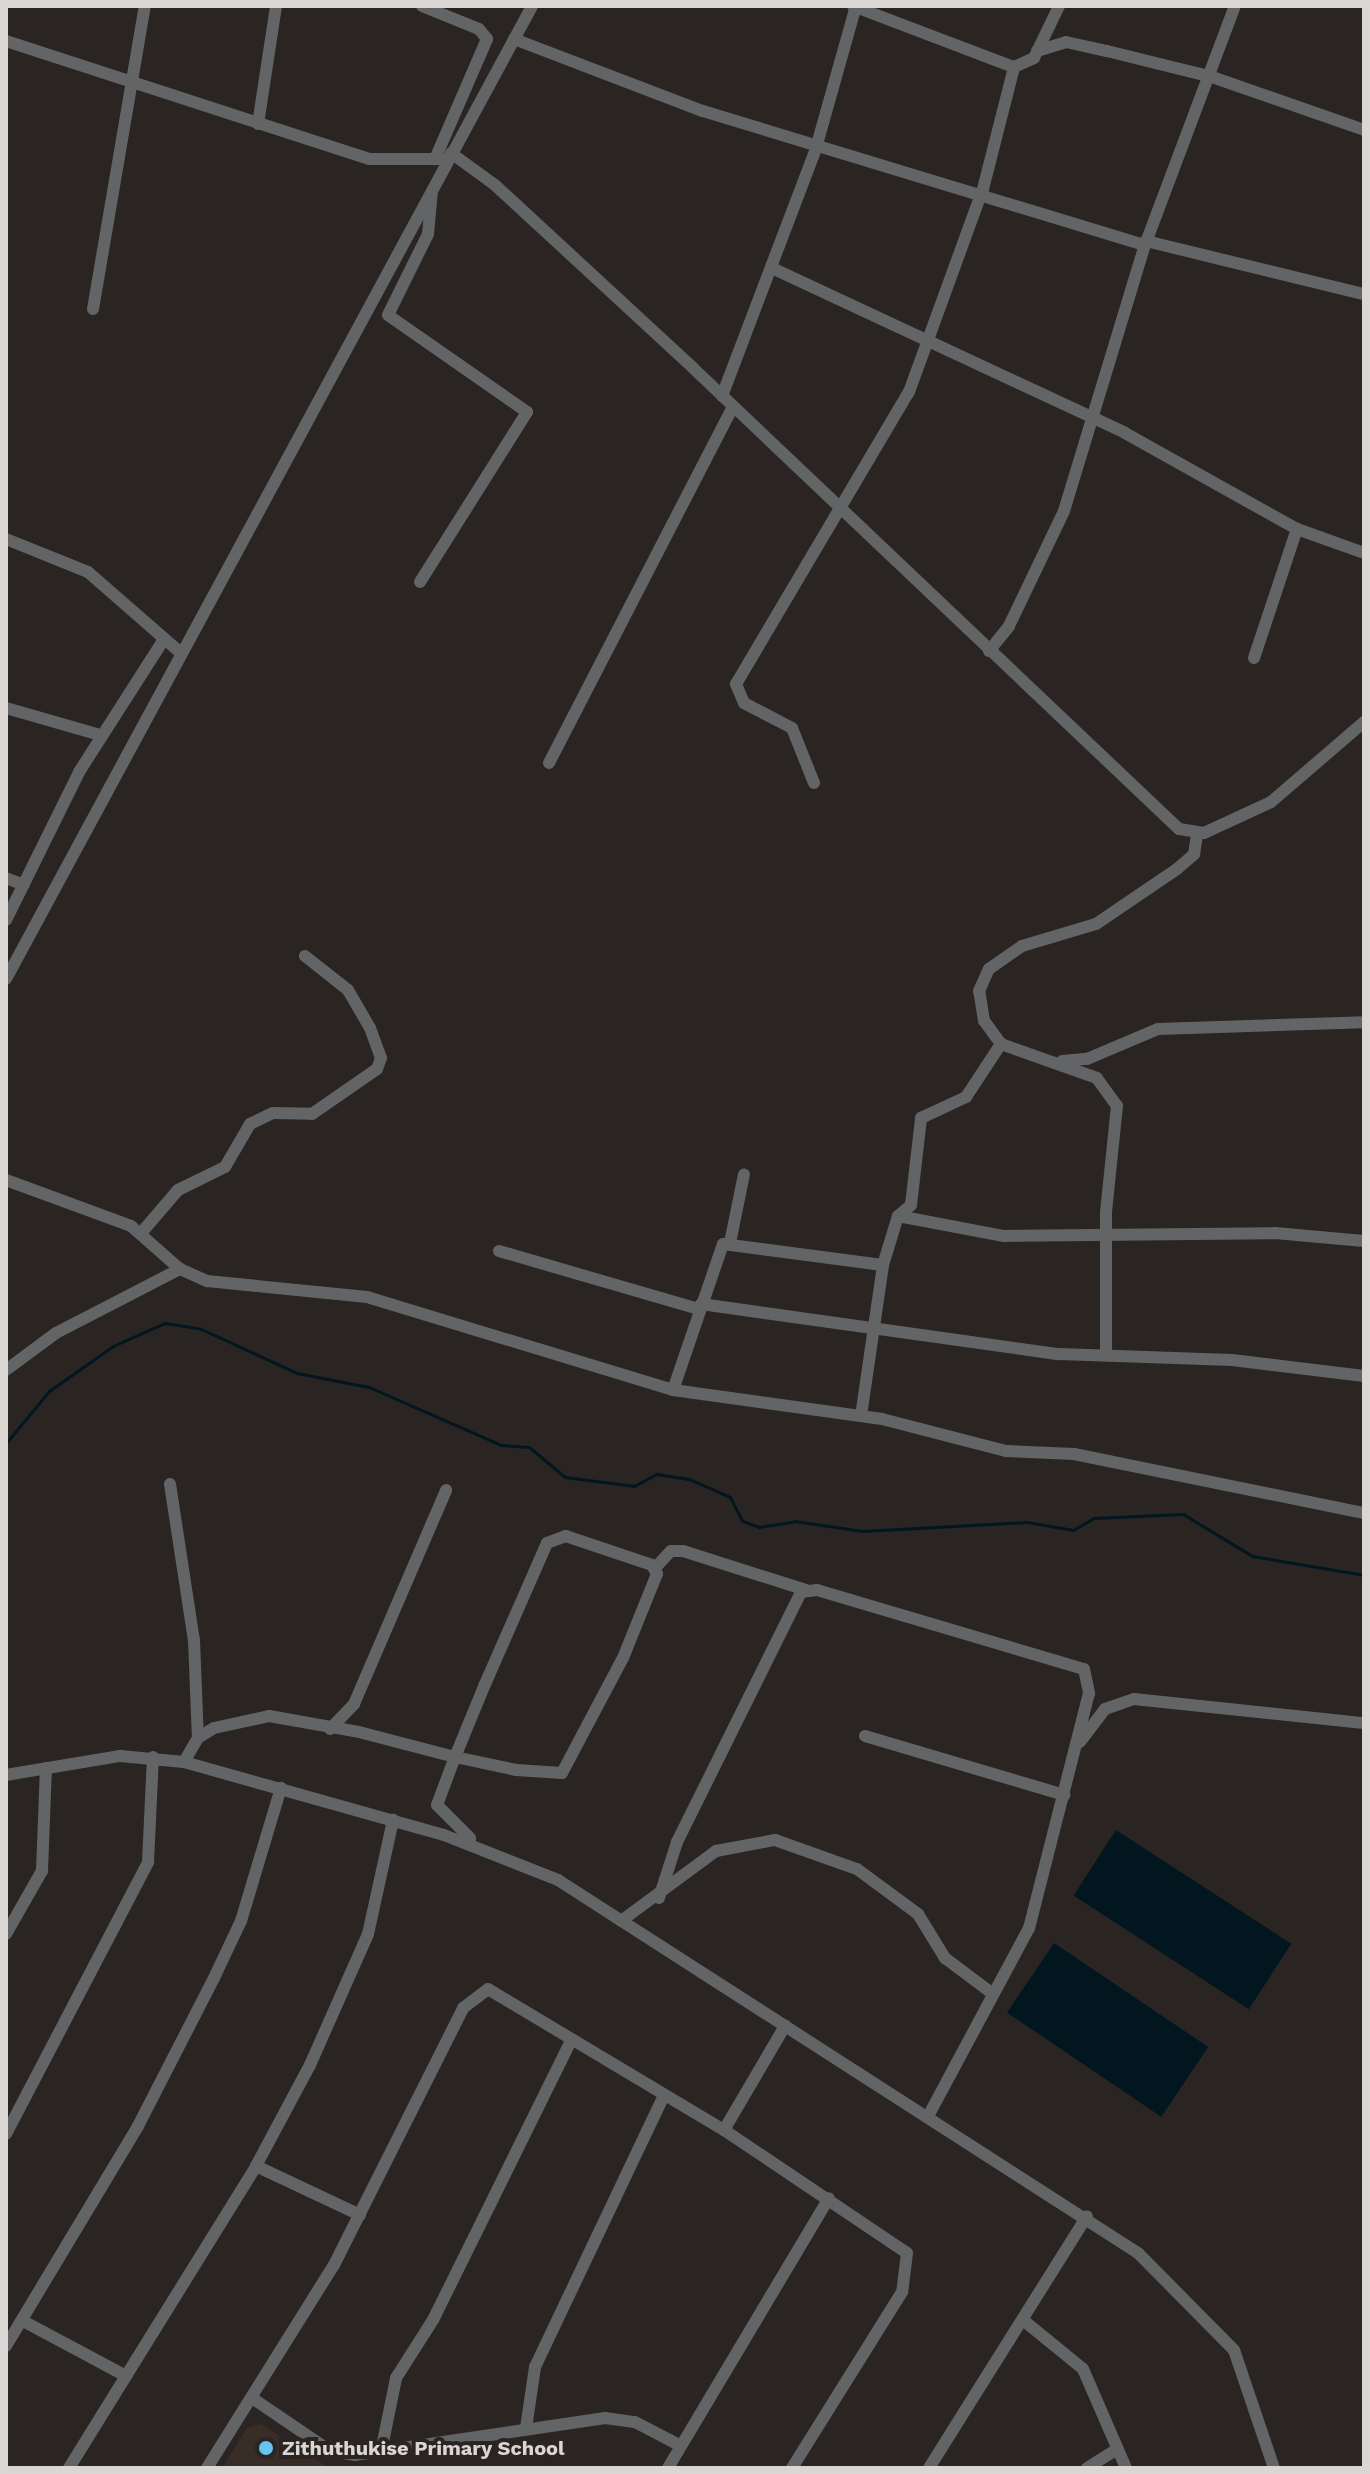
<!DOCTYPE html>
<html>
<head>
<meta charset="utf-8">
<style>
	body { margin:0 }
	#map { position:relative; width:1370px; height:2474px; overflow:hidden; background:#2a2522; font-family:"Work Sans",sans-serif }
	div>[style] { position:absolute }
	[style*='--x'] { left:calc(var(--x)*1px); top:calc(var(--y)*1px); width:calc(var(--w)*1px); rotate:calc(var(--a)*1deg) }
	.built>* { inset:0; background:#392d28 }
	.water>* { inset:0; background:#02161f; transform-origin:0 0 }
	.stream>* { height:3px; margin:-1.5px; padding:0 1.5px; transform-origin:1.5px; border-radius:1.5px; background:#02161f }
	.minor>* { height:12px; margin:-6px; padding:0 6px; transform-origin:6px; border-radius:6px; background:#626466 }
	.dots>* { width:22px; height:22px; translate:-50% -50%; box-sizing:border-box; border:4px solid #2a2522; border-radius:50% }
	span { translate:-50% -50%; white-space:nowrap; text-align:center; line-height:1.15; -webkit-text-stroke:8px #2a2522; paint-order:stroke }
	.poi-label { font-size:20px; color:#d9d6d4; font-weight:700 }
	.left { translate:0 -50%; text-align:left }
	.frame { position:absolute; inset:0; border:8px solid #d9d6d4; pointer-events:none }
</style>
</head>
<body>
<div id="map">
	<div class="built">
		<div style="clip-path:polygon(261px 2424px,329px 2468px,222px 2468px,248px 2427px)"></div>
	</div>
	<div class="water">
		<div style="left:1116px;top:1830px;width:209px;height:78px;rotate:33deg"></div>
		<div style="left:1054px;top:1943px;width:186px;height:84px;rotate:34deg"></div>
	</div>
	<div class="stream">
		<div style="--x:6;--y:1443;--w:67;--a:-50.4"></div>
		<div style="--x:49;--y:1391;--w:78;--a:-35.1"></div>
		<div style="--x:113;--y:1346;--w:57;--a:-23.9"></div>
		<div style="--x:165;--y:1323;--w:36;--a:9"></div>
		<div style="--x:201;--y:1329;--w:106;--a:24.6"></div>
		<div style="--x:297;--y:1373;--w:73;--a:11"></div>
		<div style="--x:369;--y:1387;--w:144;--a:23.7"></div>
		<div style="--x:501;--y:1445;--w:28;--a:4"></div>
		<div style="--x:529;--y:1447;--w:47;--a:39.8"></div>
		<div style="--x:565;--y:1477;--w:70;--a:7.4"></div>
		<div style="--x:634;--y:1486;--w:26;--a:-28"></div>
		<div style="--x:657;--y:1474;--w:32;--a:9"></div>
		<div style="--x:689;--y:1479;--w:45;--a:23.7"></div>
		<div style="--x:730;--y:1497;--w:27;--a:63"></div>
		<div style="--x:742;--y:1521;--w:18;--a:19"></div>
		<div style="--x:759;--y:1527;--w:36;--a:-9"></div>
		<div style="--x:795;--y:1521;--w:68;--a:8.5"></div>
		<div style="--x:862;--y:1531;--w:165;--a:-3.1"></div>
		<div style="--x:1027;--y:1522;--w:47;--a:9.9"></div>
		<div style="--x:1073;--y:1530;--w:24;--a:-30"></div>
		<div style="--x:1094;--y:1518;--w:89;--a:-2.6"></div>
		<div style="--x:1183;--y:1514;--w:81;--a:31.3"></div>
		<div style="--x:1252;--y:1556;--w:114;--a:9.6"></div>
	</div>
	<div class="minor">
		<div style="--x:422;--y:6;--w:61;--a:22"></div>
		<div style="--x:479;--y:29;--w:13;--a:51"></div>
		<div style="--x:487;--y:39;--w:131;--a:113.4"></div>
		<div style="--x:853;--y:6;--w:172;--a:20.8"></div>
		<div style="--x:1014;--y:67;--w:22;--a:-24"></div>
		<div style="--x:1034;--y:58;--w:58;--a:-64.3"></div>
		<div style="--x:514;--y:39;--w:202;--a:20.9"></div>
		<div style="--x:703;--y:111;--w:462;--a:16.9"></div>
		<div style="--x:6;--y:41;--w:382;--a:18"></div>
		<div style="--x:369;--y:159;--w:80;--a:0"></div>
		<div style="--x:1037;--y:51;--w:30;--a:-17"></div>
		<div style="--x:1066;--y:42;--w:42;--a:12.4"></div>
		<div style="--x:1107;--y:51;--w:108;--a:13.9"></div>
		<div style="--x:1212;--y:77;--w:161;--a:19.2"></div>
		<div style="--x:258;--y:124;--w:119;--a:-81.3"></div>
		<div style="--x:451;--y:153;--w:54;--a:36"></div>
		<div style="--x:495;--y:185;--w:270;--a:42.7"></div>
		<div style="--x:693;--y:368;--w:670;--a:43.49"></div>
		<div style="--x:1179;--y:829;--w:25;--a:9"></div>
		<div style="--x:1204;--y:833;--w:74;--a:-24.8"></div>
		<div style="--x:1271;--y:802;--w:123;--a:-40.7"></div>
		<div style="--x:1146;--y:241;--w:224;--a:13.7"></div>
		<div style="--x:774;--y:269;--w:387;--a:25"></div>
		<div style="--x:1125;--y:433;--w:197;--a:29.2"></div>
		<div style="--x:1297;--y:529;--w:71;--a:19.7"></div>
		<div style="--x:93;--y:309;--w:307;--a:-80.3"></div>
		<div style="--x:722;--y:396;--w:265;--a:-69.2"></div>
		<div style="--x:816;--y:148;--w:148;--a:-74.3"></div>
		<div style="--x:6;--y:539;--w:88;--a:21.9"></div>
		<div style="--x:88;--y:572;--w:123;--a:41.1"></div>
		<div style="--x:420;--y:582;--w:201;--a:-57.8"></div>
		<div style="--x:527;--y:412;--w:169;--a:-145.1"></div>
		<div style="--x:388;--y:315;--w:90;--a:-63.7"></div>
		<div style="--x:428;--y:234;--w:43;--a:-84.7"></div>
		<div style="--x:989;--y:651;--w:32;--a:-51"></div>
		<div style="--x:1009;--y:626;--w:127;--a:-64.4"></div>
		<div style="--x:1064;--y:511;--w:278;--a:-73.1"></div>
		<div style="--x:1145;--y:245;--w:255;--a:-69.4"></div>
		<div style="--x:1254;--y:658;--w:136;--a:-71.6"></div>
		<div style="--x:6;--y:708;--w:98;--a:16"></div>
		<div style="--x:549;--y:763;--w:401;--a:-62.7"></div>
		<div style="--x:814;--y:783;--w:59;--a:-111.8"></div>
		<div style="--x:792;--y:728;--w:54;--a:-152.5"></div>
		<div style="--x:744;--y:703;--w:21;--a:-113"></div>
		<div style="--x:736;--y:684;--w:339;--a:-59.4"></div>
		<div style="--x:909;--y:392;--w:216;--a:-70"></div>
		<div style="--x:983;--y:189;--w:126;--a:-75.7"></div>
		<div style="--x:6;--y:878;--w:19;--a:21"></div>
		<div style="--x:6;--y:920;--w:165;--a:-63.7"></div>
		<div style="--x:79;--y:772;--w:158;--a:-57.4"></div>
		<div style="--x:6;--y:979;--w:1106;--a:-61.6"></div>
		<div style="--x:1062;--y:1061;--w:25;--a:-5"></div>
		<div style="--x:1087;--y:1059;--w:77;--a:-22.9"></div>
		<div style="--x:1158;--y:1029;--w:206;--a:-1.9"></div>
		<div style="--x:6;--y:1180;--w:133;--a:20.2"></div>
		<div style="--x:131;--y:1226;--w:65;--a:41.3"></div>
		<div style="--x:180;--y:1269;--w:30;--a:24"></div>
		<div style="--x:207;--y:1281;--w:161;--a:5.7"></div>
		<div style="--x:367;--y:1297;--w:320;--a:16.9"></div>
		<div style="--x:673;--y:1390;--w:211;--a:7.9"></div>
		<div style="--x:882;--y:1419;--w:128;--a:14.5"></div>
		<div style="--x:1006;--y:1451;--w:68;--a:2.5"></div>
		<div style="--x:1074;--y:1454;--w:296;--a:11.5"></div>
		<div style="--x:898;--y:1216;--w:17;--a:-40"></div>
		<div style="--x:911;--y:1205;--w:88;--a:-83.4"></div>
		<div style="--x:921;--y:1118;--w:50;--a:-25"></div>
		<div style="--x:966;--y:1097;--w:64;--a:-56.6"></div>
		<div style="--x:142;--y:1232;--w:55;--a:-49.4"></div>
		<div style="--x:178;--y:1190;--w:52;--a:-26.1"></div>
		<div style="--x:225;--y:1167;--w:50;--a:-59.8"></div>
		<div style="--x:250;--y:1124;--w:25;--a:-26"></div>
		<div style="--x:273;--y:1113;--w:39;--a:1"></div>
		<div style="--x:312;--y:1114;--w:79;--a:-34.7"></div>
		<div style="--x:377;--y:1069;--w:12;--a:-70"></div>
		<div style="--x:381;--y:1058;--w:32;--a:-110"></div>
		<div style="--x:370;--y:1028;--w:44;--a:-120.1"></div>
		<div style="--x:348;--y:990;--w:55;--a:-141.7"></div>
		<div style="--x:730;--y:1243;--w:70;--a:-78.5"></div>
		<div style="--x:499;--y:1251;--w:208;--a:16.2"></div>
		<div style="--x:701;--y:1304;--w:361;--a:8"></div>
		<div style="--x:1059;--y:1354;--w:173;--a:2"></div>
		<div style="--x:1232;--y:1360;--w:133;--a:6.9"></div>
		<div style="--x:1106;--y:1355;--w:143;--a:-90"></div>
		<div style="--x:1106;--y:1212;--w:107;--a:-84.1"></div>
		<div style="--x:1117;--y:1106;--w:34;--a:-126"></div>
		<div style="--x:1097;--y:1078;--w:102;--a:-160.5"></div>
		<div style="--x:1001;--y:1044;--w:29;--a:-126"></div>
		<div style="--x:984;--y:1021;--w:30;--a:-99"></div>
		<div style="--x:979;--y:991;--w:24;--a:-66"></div>
		<div style="--x:989;--y:969;--w:40;--a:-34.9"></div>
		<div style="--x:1022;--y:946;--w:77;--a:-16.6"></div>
		<div style="--x:1096;--y:924;--w:98;--a:-34.2"></div>
		<div style="--x:1177;--y:869;--w:23;--a:-41"></div>
		<div style="--x:1194;--y:854;--w:19;--a:-81"></div>
		<div style="--x:6;--y:1370;--w:62;--a:-36.5"></div>
		<div style="--x:56;--y:1333;--w:140;--a:-27.3"></div>
		<div style="--x:673;--y:1390;--w:154;--a:-71.1"></div>
		<div style="--x:723;--y:1244;--w:161;--a:7.5"></div>
		<div style="--x:861;--y:1416;--w:153;--a:-81.7"></div>
		<div style="--x:883;--y:1265;--w:51;--a:-73"></div>
		<div style="--x:898;--y:1216;--w:108;--a:10.7"></div>
		<div style="--x:1004;--y:1236;--w:271;--a:-0.6"></div>
		<div style="--x:1275;--y:1233;--w:89;--a:5.1"></div>
		<div style="--x:170;--y:1484;--w:158;--a:81.3"></div>
		<div style="--x:194;--y:1640;--w:98;--a:87.7"></div>
		<div style="--x:655;--y:1568;--w:23;--a:-47"></div>
		<div style="--x:671;--y:1551;--w:12;--a:0"></div>
		<div style="--x:683;--y:1551;--w:129;--a:17.6"></div>
		<div style="--x:330;--y:1729;--w:35;--a:-46"></div>
		<div style="--x:354;--y:1704;--w:233;--a:-66.7"></div>
		<div style="--x:865;--y:1736;--w:208;--a:16.5"></div>
		<div style="--x:1080;--y:1742;--w:41;--a:-52.9"></div>
		<div style="--x:1105;--y:1709;--w:31;--a:-19"></div>
		<div style="--x:1134;--y:1699;--w:231;--a:6"></div>
		<div style="--x:184;--y:1762;--w:28;--a:-60"></div>
		<div style="--x:198;--y:1738;--w:19;--a:-32"></div>
		<div style="--x:214;--y:1728;--w:56;--a:-12.3"></div>
		<div style="--x:269;--y:1716;--w:91;--a:10.1"></div>
		<div style="--x:359;--y:1732;--w:99;--a:14.6"></div>
		<div style="--x:455;--y:1757;--w:62;--a:12"></div>
		<div style="--x:516;--y:1770;--w:46;--a:3.7"></div>
		<div style="--x:562;--y:1773;--w:130;--a:-62.1"></div>
		<div style="--x:623;--y:1658;--w:91;--a:-68"></div>
		<div style="--x:657;--y:1574;--w:10;--a:-119"></div>
		<div style="--x:652;--y:1565;--w:91;--a:-161.4"></div>
		<div style="--x:566;--y:1536;--w:20;--a:160"></div>
		<div style="--x:547;--y:1543;--w:154;--a:113.7"></div>
		<div style="--x:485;--y:1684;--w:79;--a:112.3"></div>
		<div style="--x:455;--y:1757;--w:51;--a:110.6"></div>
		<div style="--x:437;--y:1805;--w:47;--a:45"></div>
		<div style="--x:6;--y:1775;--w:116;--a:-9.5"></div>
		<div style="--x:120;--y:1756;--w:64;--a:5.4"></div>
		<div style="--x:184;--y:1762;--w:270;--a:15.7"></div>
		<div style="--x:444;--y:1835;--w:123;--a:21.5"></div>
		<div style="--x:558;--y:1880;--w:690;--a:32.75"></div>
		<div style="--x:1138;--y:2253;--w:136;--a:45.3"></div>
		<div style="--x:1234;--y:2350;--w:125;--a:71.3"></div>
		<div style="--x:659;--y:1898;--w:59;--a:-72.2"></div>
		<div style="--x:677;--y:1842;--w:279;--a:-63.6"></div>
		<div style="--x:801;--y:1592;--w:16;--a:-7"></div>
		<div style="--x:817;--y:1590;--w:278;--a:16.5"></div>
		<div style="--x:1084;--y:1669;--w:25;--a:78"></div>
		<div style="--x:1089;--y:1693;--w:243;--a:104.3"></div>
		<div style="--x:1029;--y:1928;--w:213;--a:118.2"></div>
		<div style="--x:621;--y:1921;--w:118;--a:-36.4"></div>
		<div style="--x:716;--y:1851;--w:60;--a:-10.6"></div>
		<div style="--x:775;--y:1840;--w:87;--a:19.5"></div>
		<div style="--x:857;--y:1869;--w:76;--a:36.4"></div>
		<div style="--x:918;--y:1914;--w:52;--a:58.5"></div>
		<div style="--x:945;--y:1958;--w:60;--a:36.9"></div>
		<div style="--x:6;--y:1934;--w:73;--a:-60.3"></div>
		<div style="--x:42;--y:1871;--w:103;--a:-87.8"></div>
		<div style="--x:724;--y:2130;--w:121;--a:-59.6"></div>
		<div style="--x:6;--y:2134;--w:307;--a:-62.4"></div>
		<div style="--x:148;--y:1862;--w:105;--a:-87.3"></div>
		<div style="--x:256;--y:2166;--w:115;--a:25.2"></div>
		<div style="--x:1023;--y:2320;--w:77;--a:39.2"></div>
		<div style="--x:1083;--y:2369;--w:108;--a:66.5"></div>
		<div style="--x:23;--y:2321;--w:117;--a:28.1"></div>
		<div style="--x:6;--y:2346;--w:257;--a:-59"></div>
		<div style="--x:138;--y:2126;--w:166;--a:-62.8"></div>
		<div style="--x:214;--y:1978;--w:63;--a:-64.7"></div>
		<div style="--x:241;--y:1921;--w:139;--a:-73.3"></div>
		<div style="--x:252;--y:2398;--w:94;--a:34.2"></div>
		<div style="--x:330;--y:2451;--w:25;--a:9"></div>
		<div style="--x:355;--y:2455;--w:253;--a:-8.4"></div>
		<div style="--x:605;--y:2418;--w:30;--a:8"></div>
		<div style="--x:635;--y:2422;--w:50;--a:27.6"></div>
		<div style="--x:526;--y:2428;--w:62;--a:-81.6"></div>
		<div style="--x:535;--y:2367;--w:301;--a:-64.6"></div>
		<div style="--x:381;--y:2452;--w:76;--a:-78.5"></div>
		<div style="--x:396;--y:2378;--w:69;--a:-57.5"></div>
		<div style="--x:433;--y:2320;--w:313;--a:-63.7"></div>
		<div style="--x:69;--y:2468;--w:355;--a:-58.2"></div>
		<div style="--x:256;--y:2166;--w:115;--a:-61.9"></div>
		<div style="--x:310;--y:2065;--w:143;--a:-66.1"></div>
		<div style="--x:368;--y:1934;--w:117;--a:-77.6"></div>
		<div style="--x:207;--y:2468;--w:239;--a:-58"></div>
		<div style="--x:334;--y:2265;--w:288;--a:-63.3"></div>
		<div style="--x:463;--y:2008;--w:31;--a:-37"></div>
		<div style="--x:488;--y:1989;--w:275;--a:30.9"></div>
		<div style="--x:724;--y:2130;--w:220;--a:33.9"></div>
		<div style="--x:907;--y:2253;--w:39;--a:97"></div>
		<div style="--x:902;--y:2292;--w:208;--a:122"></div>
		<div style="--x:668;--y:2468;--w:314;--a:-59.2"></div>
		<div style="--x:929;--y:2468;--w:297;--a:-57.9"></div>
		<div style="--x:1087;--y:2468;--w:36;--a:-32"></div>
	</div>
	<div class="dots">
		<div style="left:266px;top:2448px;background:#66c4ef"></div>
	</div>
	<div class="poi-label">
		<span class="left" style="left:282px;top:2448px">Zithuthukise Primary School</span>
	</div>
	<div class="frame"></div>
</div>
</body>
</html>
